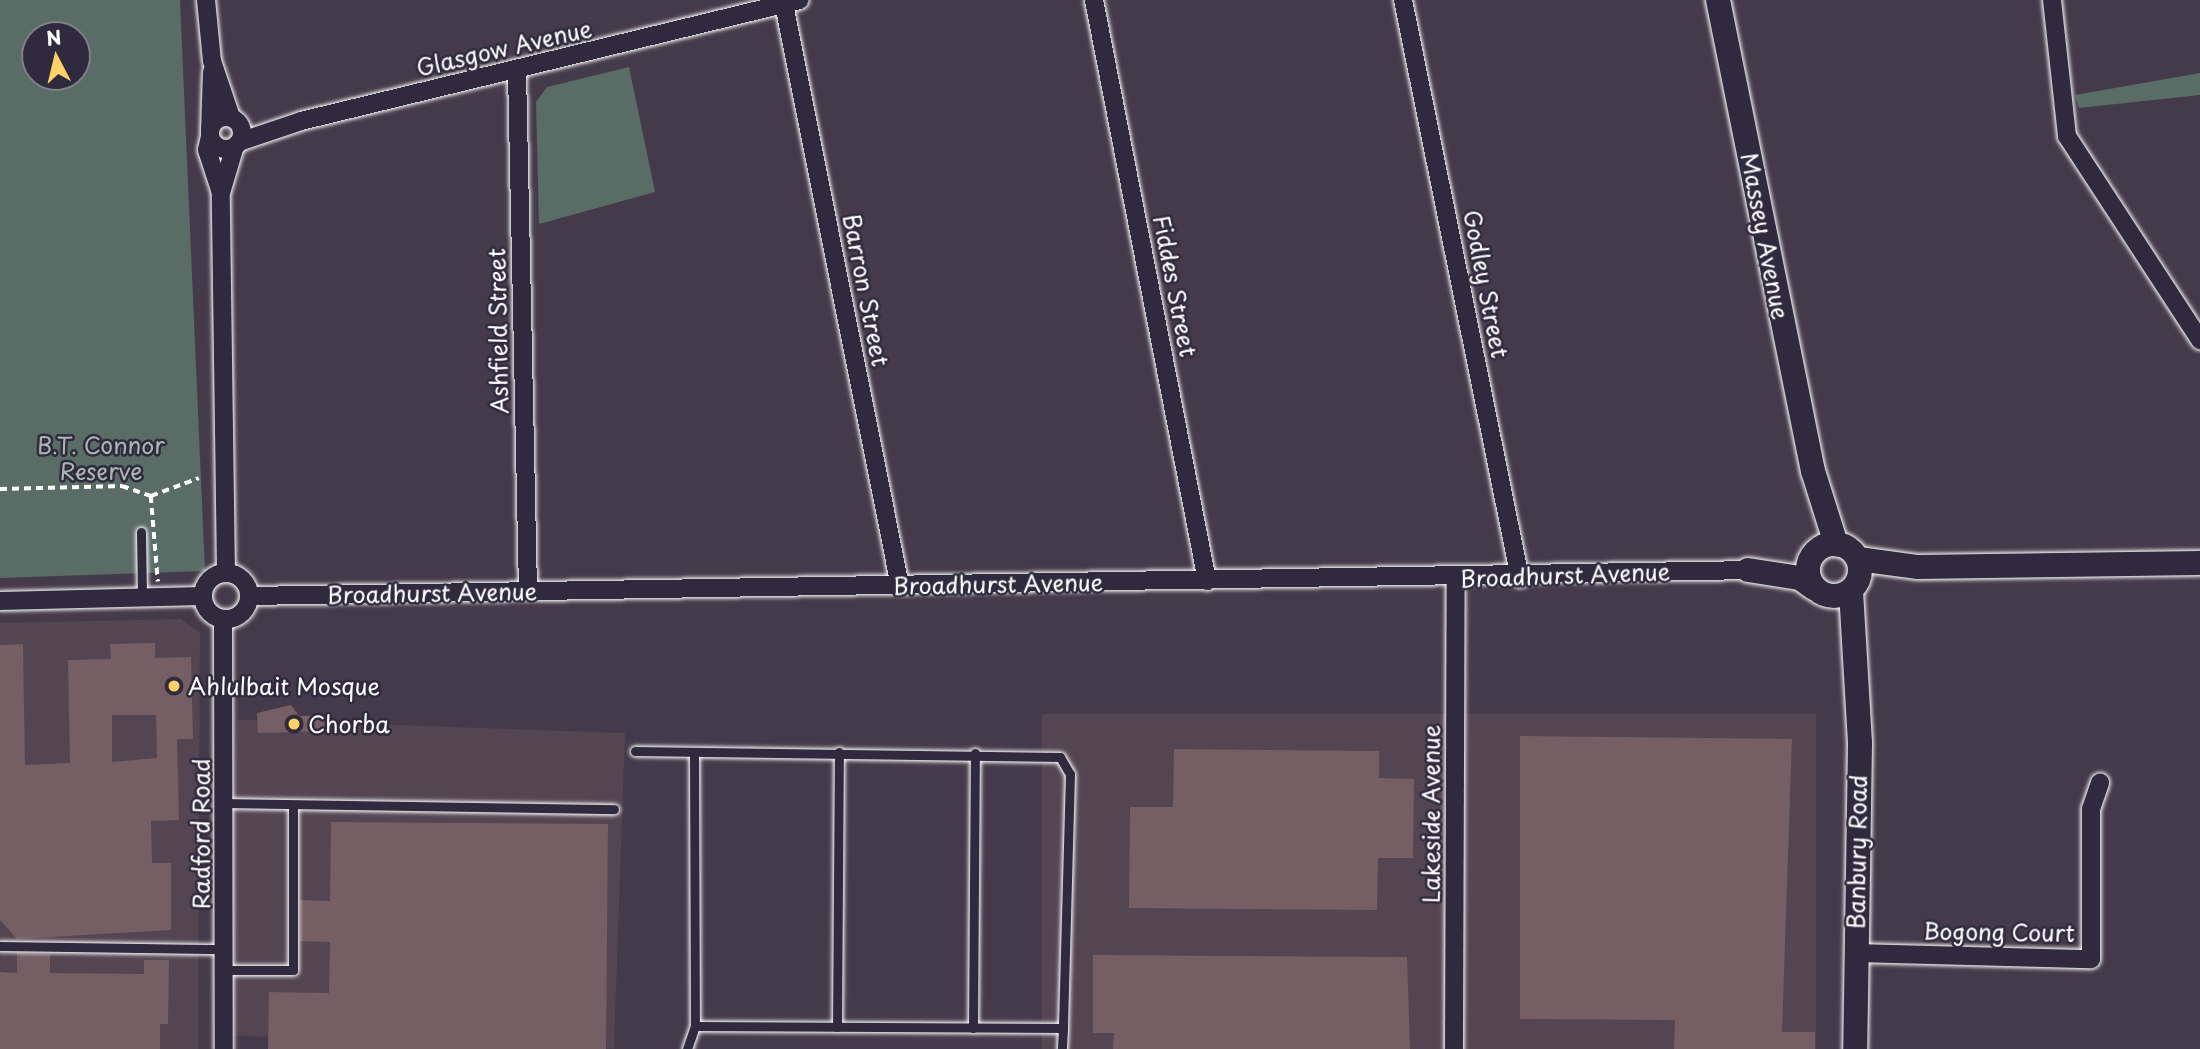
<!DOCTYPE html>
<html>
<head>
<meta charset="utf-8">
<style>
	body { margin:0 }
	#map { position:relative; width:2200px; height:1049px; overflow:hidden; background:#443a49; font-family:"Playpen Sans",sans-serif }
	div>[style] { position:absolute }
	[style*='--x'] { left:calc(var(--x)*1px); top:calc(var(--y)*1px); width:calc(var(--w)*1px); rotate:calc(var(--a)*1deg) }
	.built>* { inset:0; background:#534551; transform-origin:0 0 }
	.green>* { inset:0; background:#596c65 }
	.building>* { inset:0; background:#755e64 }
	.path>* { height:3.5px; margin-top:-1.75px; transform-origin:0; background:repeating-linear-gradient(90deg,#fff 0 7px,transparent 0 12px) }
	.roads { filter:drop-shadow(0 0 2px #fff) drop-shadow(0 0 2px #fff) }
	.lane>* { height:9px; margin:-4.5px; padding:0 4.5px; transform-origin:4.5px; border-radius:4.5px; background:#2f2a3d }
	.street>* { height:18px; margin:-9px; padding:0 9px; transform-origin:9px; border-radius:9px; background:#2f2a3d }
	.street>.ring { margin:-9px; padding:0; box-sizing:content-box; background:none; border:18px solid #2f2a3d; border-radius:50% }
	.secondary>* { height:24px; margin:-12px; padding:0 12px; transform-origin:12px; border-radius:12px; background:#2f2a3d }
	.secondary>.ring { margin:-12px; padding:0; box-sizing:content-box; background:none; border:24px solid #2f2a3d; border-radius:50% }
	.dots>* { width:19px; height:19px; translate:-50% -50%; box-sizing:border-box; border:4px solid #2f2a3d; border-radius:50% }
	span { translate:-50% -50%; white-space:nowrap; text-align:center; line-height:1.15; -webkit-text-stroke:5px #2f2a3d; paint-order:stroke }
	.street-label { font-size:23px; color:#fff }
	.park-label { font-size:23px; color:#acb6b2 }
	.poi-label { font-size:23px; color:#fff }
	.left { translate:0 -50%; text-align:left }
	.north { position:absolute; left:21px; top:21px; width:70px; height:70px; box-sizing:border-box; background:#2f2a3d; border:2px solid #827f8b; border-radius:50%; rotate:353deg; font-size:19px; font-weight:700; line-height:28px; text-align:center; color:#fff }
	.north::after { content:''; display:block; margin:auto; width:24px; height:32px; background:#ffd166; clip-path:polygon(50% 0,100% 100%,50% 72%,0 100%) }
</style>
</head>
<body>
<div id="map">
	<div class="built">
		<div style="clip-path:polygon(181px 619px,200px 633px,198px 1049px,0 1049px,0 623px)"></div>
		<div style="left:1816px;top:714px;width:335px;height:774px;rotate:90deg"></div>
		<div style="left:625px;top:733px;width:316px;height:388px;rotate:92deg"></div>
	</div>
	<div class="green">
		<div style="clip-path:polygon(evenodd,0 0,180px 0,205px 571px,0 578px,0 0,35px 35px,77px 35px,77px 77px,35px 77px,35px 35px)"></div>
		<div style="clip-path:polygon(629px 67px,655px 192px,539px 224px,536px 102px,547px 87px)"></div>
		<div style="clip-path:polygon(2200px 73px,2200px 95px,2079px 108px,2075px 95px)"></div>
	</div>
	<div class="building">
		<div style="clip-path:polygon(evenodd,155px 643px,155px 658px,191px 657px,193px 739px,177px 739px,179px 820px,151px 821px,152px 863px,171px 863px,171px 930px,17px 939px,0 920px,0 645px,23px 644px,25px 765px,70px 763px,68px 660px,111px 659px,110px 644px,155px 643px,112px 715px,156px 715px,157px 758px,112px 762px,112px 715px)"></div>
		<div style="clip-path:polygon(291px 705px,299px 716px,331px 715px,331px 731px,258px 733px,257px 713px)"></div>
		<div style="clip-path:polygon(1520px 736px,1792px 739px,1782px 1032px,1815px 1032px,1815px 1049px,1674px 1049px,1675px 1020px,1520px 1019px)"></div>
		<div style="clip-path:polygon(1174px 749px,1379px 751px,1379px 778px,1414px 779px,1413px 858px,1378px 858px,1377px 910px,1129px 908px,1130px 807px,1173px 807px)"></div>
		<div style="clip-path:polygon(331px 822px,608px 824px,606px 1049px,268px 1049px,269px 992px,329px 993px,330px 942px,300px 941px,300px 900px,330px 901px)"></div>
		<div style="clip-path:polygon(17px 953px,50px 954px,50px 973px,144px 974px,144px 960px,169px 960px,168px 1024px,160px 1024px,160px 1049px,0 1049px,0 972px,17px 973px)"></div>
		<div style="clip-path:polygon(1093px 955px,1407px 957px,1410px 1049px,1113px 1049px,1114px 1033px,1093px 1033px)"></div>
	</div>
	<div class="path">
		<div style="--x:0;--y:489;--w:122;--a:-1.4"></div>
		<div style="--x:122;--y:486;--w:31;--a:19"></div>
		<div style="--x:151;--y:496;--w:86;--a:85.3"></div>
		<div style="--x:151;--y:496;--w:51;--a:-20.6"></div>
	</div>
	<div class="roads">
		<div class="lane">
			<div style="--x:141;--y:532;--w:66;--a:89.1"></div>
			<div style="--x:635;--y:751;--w:425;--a:0.8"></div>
			<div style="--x:1060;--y:757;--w:20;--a:60"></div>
			<div style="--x:1070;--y:774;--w:254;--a:91.6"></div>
			<div style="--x:694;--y:752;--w:274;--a:89.8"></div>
			<div style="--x:226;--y:803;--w:388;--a:0.9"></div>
			<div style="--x:0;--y:946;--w:225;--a:0.8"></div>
			<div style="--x:224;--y:970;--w:69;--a:0"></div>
			<div style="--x:293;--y:970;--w:165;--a:-90"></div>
			<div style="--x:837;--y:1027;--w:275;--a:-89.6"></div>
			<div style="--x:973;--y:1028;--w:275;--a:-89.6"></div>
			<div style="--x:687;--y:1049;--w:24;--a:-71"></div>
			<div style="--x:695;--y:1026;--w:368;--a:0.3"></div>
			<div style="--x:1063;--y:1028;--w:21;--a:93"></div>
		</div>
		<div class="street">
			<div style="--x:206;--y:0;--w:61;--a:84.4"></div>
			<div style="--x:212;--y:61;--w:59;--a:71.3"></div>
			<div style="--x:1094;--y:0;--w:592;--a:78.99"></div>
			<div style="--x:1403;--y:0;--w:590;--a:78.56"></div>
			<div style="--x:2052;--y:0;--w:137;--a:83.7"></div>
			<div style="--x:2067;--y:136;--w:244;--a:56.9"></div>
			<div style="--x:784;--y:4;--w:593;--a:78.73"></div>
			<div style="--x:517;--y:70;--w:520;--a:88.79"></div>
			<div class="ring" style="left:210px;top:117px;width:14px;height:14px"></div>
			<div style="--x:210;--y:131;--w:59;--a:-88.1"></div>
			<div style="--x:210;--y:136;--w:14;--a:102"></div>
			<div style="--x:207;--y:150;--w:45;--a:72"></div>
			<div style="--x:239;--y:142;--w:65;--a:-18.7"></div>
			<div style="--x:301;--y:121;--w:513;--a:-13.63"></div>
			<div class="ring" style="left:203px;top:573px;width:28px;height:28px"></div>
			<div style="--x:226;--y:573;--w:380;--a:-90.8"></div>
			<div style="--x:221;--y:193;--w:49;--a:-73.4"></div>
			<div style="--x:249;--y:596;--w:1499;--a:-0.99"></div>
			<div style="--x:0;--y:601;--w:202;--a:-1.4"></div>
			<div style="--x:223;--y:620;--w:429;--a:89.9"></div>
			<div style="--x:1855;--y:953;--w:236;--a:1.5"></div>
			<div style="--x:2091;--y:959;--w:150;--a:-90"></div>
			<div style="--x:2091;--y:809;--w:28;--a:-71"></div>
			<div style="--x:1454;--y:1049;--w:470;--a:-89.8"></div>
		</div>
		<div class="secondary">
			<div style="--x:1718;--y:0;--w:480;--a:78.6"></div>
			<div style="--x:1813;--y:471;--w:77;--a:72.5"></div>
			<div class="ring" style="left:1808px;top:544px;width:28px;height:28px"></div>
			<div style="--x:1858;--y:559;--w:61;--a:7.6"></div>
			<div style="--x:1918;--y:567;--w:282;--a:-0.8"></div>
			<div style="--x:1748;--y:570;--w:53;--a:8.7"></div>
			<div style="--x:1800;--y:578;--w:17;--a:36"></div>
			<div style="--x:1851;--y:591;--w:153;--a:86.6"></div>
			<div style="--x:1860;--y:744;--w:305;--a:90.9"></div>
		</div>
	</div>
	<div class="dots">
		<div style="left:174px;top:686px;background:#ffd166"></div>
		<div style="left:294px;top:724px;background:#ffd166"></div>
	</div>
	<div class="street-label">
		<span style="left:504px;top:48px;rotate:-13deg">Glasgow Avenue</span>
		<span style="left:1765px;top:236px;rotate:79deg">Massey Avenue</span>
		<span style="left:1486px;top:284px;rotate:79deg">Godley Street</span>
		<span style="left:1175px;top:286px;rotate:79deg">Fiddes Street</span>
		<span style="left:866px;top:290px;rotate:79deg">Barron Street</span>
		<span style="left:498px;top:331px;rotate:-91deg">Ashfield Street</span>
		<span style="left:1565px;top:575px;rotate:-2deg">Broadhurst Avenue</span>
		<span style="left:998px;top:584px;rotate:-1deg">Broadhurst Avenue</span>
		<span style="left:432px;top:593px;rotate:-1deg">Broadhurst Avenue</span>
		<span style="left:1431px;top:814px;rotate:-90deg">Lakeside Avenue</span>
		<span style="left:201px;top:834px;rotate:-90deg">Radford Road</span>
		<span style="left:1857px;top:852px;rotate:-89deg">Banbury Road</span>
		<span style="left:1999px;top:932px;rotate:1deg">Bogong Court</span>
	</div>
	<div class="park-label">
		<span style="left:101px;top:458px">B.T. Connor<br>Reserve</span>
	</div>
	<div class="poi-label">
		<span class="left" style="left:188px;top:686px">Ahlulbait Mosque</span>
		<span class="left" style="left:308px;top:724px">Chorba</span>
	</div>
	<div class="north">N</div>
</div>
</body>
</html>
